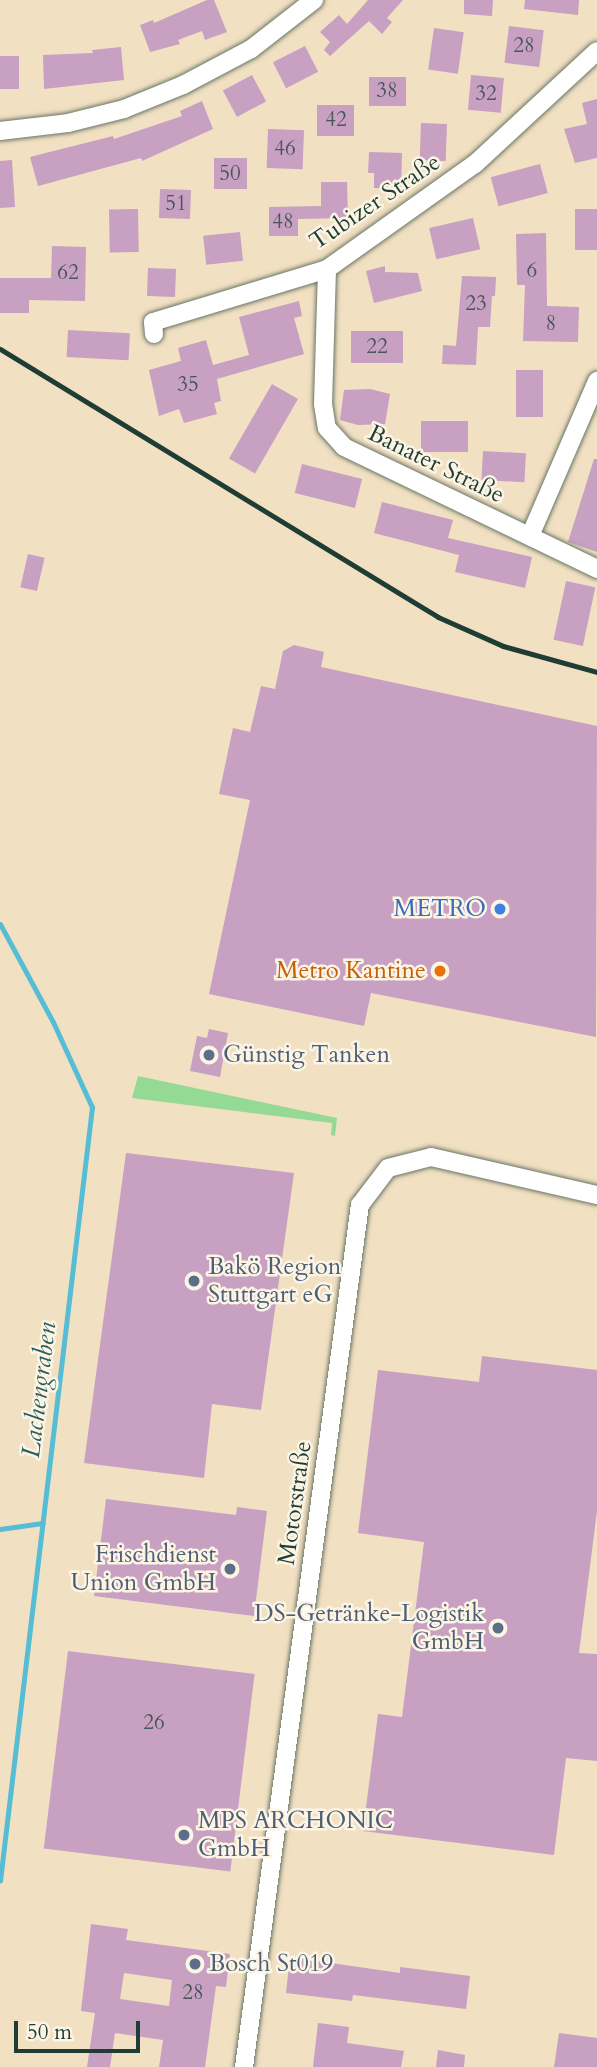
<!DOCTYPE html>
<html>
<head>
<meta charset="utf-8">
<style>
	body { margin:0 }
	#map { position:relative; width:597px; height:2067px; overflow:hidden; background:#f2e0c2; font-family:Cardo,serif }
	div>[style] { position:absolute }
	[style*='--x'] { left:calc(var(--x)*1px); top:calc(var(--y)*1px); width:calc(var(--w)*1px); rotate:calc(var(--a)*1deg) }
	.green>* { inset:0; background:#94da94 }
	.stream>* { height:5px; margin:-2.5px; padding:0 2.5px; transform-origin:2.5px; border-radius:2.5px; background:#57bdd5 }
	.building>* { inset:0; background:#c7a0c2; transform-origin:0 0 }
	.roads { filter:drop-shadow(0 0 2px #697666) drop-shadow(0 0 2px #697666) }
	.street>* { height:18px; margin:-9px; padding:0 9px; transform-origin:9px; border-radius:9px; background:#fff }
	.rail>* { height:5px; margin:-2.5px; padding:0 2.5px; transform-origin:2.5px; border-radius:2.5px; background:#1f3d34 }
	.dots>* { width:19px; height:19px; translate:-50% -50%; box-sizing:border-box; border:4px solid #fcf5e5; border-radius:50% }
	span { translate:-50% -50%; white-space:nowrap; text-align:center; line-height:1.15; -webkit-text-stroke:5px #fcf5e5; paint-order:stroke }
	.number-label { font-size:21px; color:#495658 }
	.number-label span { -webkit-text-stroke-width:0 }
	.street-label { font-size:24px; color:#1f3d34 }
	.shop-label { font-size:24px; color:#366cbe }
	.right { translate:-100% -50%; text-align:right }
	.food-label { font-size:24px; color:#c56008 }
	.service-label { font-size:24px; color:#4e5e75 }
	.left { translate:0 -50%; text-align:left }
	.water-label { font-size:26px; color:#2d5d5c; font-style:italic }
	.scale { position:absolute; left:14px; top:2021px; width:126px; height:32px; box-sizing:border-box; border:4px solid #1f3d34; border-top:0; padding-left:9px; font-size:21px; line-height:24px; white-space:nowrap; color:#1f3d34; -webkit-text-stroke:5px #fcf5e5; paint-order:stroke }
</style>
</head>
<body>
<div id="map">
	<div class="green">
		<div style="clip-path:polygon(138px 1076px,337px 1118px,335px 1136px,331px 1135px,332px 1123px,132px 1098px)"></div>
	</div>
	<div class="stream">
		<div style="--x:0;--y:924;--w:111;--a:61.6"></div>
		<div style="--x:53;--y:1022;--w:94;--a:65.4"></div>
		<div style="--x:92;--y:1107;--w:779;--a:96.78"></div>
		<div style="--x:0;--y:1529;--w:43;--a:-7.9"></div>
	</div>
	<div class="building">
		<div style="clip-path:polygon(207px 0,214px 0,227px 32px,205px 40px,202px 31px,178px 40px,180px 44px,150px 52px,140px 25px,153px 20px,154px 23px)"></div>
		<div style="clip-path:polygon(368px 0,403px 0,387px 18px,392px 22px,382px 34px,369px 21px,330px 56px,324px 50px,330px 42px,320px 32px,339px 15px,347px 24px)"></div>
		<div style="clip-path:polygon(464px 0,493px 0,492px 16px,464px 14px)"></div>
		<div style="clip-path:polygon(525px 0,579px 0,578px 15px,524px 9px)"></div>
		<div style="left:509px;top:26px;width:35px;height:37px;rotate:7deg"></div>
		<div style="left:434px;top:28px;width:30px;height:42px;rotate:8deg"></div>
		<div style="left:305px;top:46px;width:29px;height:36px;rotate:63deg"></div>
		<div style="clip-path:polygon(121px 47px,124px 80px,44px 89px,43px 55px,93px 53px,92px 50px)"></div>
		<div style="left:0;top:56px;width:19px;height:33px"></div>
		<div style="left:252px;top:75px;width:30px;height:33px;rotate:62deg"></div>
		<div style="left:471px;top:75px;width:33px;height:35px;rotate:5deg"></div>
		<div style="left:369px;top:77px;width:37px;height:29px"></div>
		<div style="clip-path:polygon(597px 99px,597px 158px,575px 163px,564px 129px,587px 124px,582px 103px)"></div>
		<div style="clip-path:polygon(202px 101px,213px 129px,142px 161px,141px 158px,38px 186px,30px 157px,113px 136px,114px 139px,182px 116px,180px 111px)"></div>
		<div style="left:317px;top:105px;width:37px;height:31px"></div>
		<div style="left:421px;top:123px;width:26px;height:37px;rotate:2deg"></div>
		<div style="left:268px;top:129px;width:36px;height:39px;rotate:2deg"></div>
		<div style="clip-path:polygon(369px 152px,402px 153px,401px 189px,374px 188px,374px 173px,368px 173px)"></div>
		<div style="left:214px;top:158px;width:33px;height:31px"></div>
		<div style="clip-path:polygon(12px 160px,15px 207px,0 208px,0 161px)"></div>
		<div style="left:540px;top:164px;width:30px;height:51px;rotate:75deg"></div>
		<div style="clip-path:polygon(321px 182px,347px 182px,348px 218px,298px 219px,298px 236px,269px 236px,269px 207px,321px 206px)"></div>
		<div style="left:160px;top:189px;width:31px;height:29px;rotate:2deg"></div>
		<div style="left:138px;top:209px;width:43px;height:29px;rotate:89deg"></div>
		<div style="left:597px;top:209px;width:41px;height:22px;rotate:90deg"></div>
		<div style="left:473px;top:218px;width:32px;height:45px;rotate:77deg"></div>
		<div style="left:240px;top:232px;width:29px;height:37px;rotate:84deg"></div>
		<div style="clip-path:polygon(546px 233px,547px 306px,579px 307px,578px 342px,523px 341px,525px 285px,517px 285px,516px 234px)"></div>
		<div style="clip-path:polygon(52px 246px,86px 247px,85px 301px,29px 300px,29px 313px,0 313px,0 278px,51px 278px)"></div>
		<div style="clip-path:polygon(385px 266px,385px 272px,418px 273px,422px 291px,374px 303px,366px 271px)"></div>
		<div style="left:148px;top:268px;width:28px;height:28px;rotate:2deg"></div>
		<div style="clip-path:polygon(462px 276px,496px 277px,495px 296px,492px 296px,490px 327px,478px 327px,476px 365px,442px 364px,443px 345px,456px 346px)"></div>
		<div style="clip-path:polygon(299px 301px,302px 316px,294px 318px,304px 354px,217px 379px,221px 401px,214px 403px,217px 414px,184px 423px,179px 409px,159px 416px,149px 370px,181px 361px,178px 348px,206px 340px,213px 365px,249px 355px,239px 317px)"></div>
		<div style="left:68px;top:330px;width:62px;height:27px;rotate:3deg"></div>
		<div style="left:351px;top:331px;width:52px;height:32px"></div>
		<div style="left:516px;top:370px;width:27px;height:47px"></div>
		<div style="left:272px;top:384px;width:30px;height:86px;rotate:30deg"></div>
		<div style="clip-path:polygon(370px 389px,390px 394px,385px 424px,358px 425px,340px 420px,344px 390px)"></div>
		<div style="left:421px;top:421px;width:47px;height:31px"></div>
		<div style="left:483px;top:451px;width:43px;height:29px;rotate:3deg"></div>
		<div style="clip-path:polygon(594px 459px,597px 459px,597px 552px,568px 542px)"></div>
		<div style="left:302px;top:464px;width:62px;height:30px;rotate:14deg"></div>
		<div style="clip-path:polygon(382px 502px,453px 520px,448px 538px,532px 557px,525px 588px,455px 572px,459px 555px,374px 533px)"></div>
		<div style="left:28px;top:554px;width:17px;height:34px;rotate:13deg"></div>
		<div style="left:566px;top:581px;width:30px;height:60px;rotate:12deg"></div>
		<div style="clip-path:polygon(294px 645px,324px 652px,321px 667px,597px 726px,596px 1037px,371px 993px,364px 1026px,209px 994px,250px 800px,219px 794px,233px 728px,250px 732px,261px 686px,275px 689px,283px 651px)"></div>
		<div style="clip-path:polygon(209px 1029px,228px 1033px,220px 1077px,190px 1071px,197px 1036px,207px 1038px)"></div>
		<div style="clip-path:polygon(126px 1153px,294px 1173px,261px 1410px,212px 1404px,204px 1478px,84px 1463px)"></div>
		<div style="clip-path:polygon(482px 1356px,597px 1370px,597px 1511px,579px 1653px,597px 1654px,597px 1761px,566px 1758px,554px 1855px,363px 1831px,378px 1714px,402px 1717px,424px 1542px,358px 1533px,378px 1370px,479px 1382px)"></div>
		<div style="clip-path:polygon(106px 1499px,236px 1515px,237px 1507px,267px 1511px,254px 1616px,94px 1596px)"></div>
		<div style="left:68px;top:1651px;width:188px;height:199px;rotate:7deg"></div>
		<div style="clip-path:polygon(evenodd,91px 1924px,128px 1929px,126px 1940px,230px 1954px,226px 1987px,216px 1986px,205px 2067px,159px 2067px,163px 2040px,115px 2033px,110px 2067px,87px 2067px,95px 2013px,81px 2011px,91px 1924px,124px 1973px,172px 1980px,169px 2006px,120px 1999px,124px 1973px)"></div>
		<div style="clip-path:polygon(290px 1957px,400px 1973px,400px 1967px,470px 1976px,466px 2009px,353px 1995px,352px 2001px,286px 1993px)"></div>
		<div style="clip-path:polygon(318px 2023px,349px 2027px,347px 2043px,404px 2051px,401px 2067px,313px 2067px)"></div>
		<div style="clip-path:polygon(559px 2033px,597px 2038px,597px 2067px,554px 2067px)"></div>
		<div style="clip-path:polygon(438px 2050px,465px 2055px,464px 2067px,436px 2067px)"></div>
	</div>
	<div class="roads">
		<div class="street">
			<div style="--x:0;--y:131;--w:68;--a:-6.7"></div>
			<div style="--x:68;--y:123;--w:58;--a:-14"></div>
			<div style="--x:124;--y:109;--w:64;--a:-22.1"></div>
			<div style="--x:183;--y:85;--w:77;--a:-27.9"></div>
			<div style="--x:251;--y:49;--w:80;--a:-37.9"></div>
			<div style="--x:327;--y:269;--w:135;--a:91.7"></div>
			<div style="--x:323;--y:404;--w:24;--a:81"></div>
			<div style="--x:327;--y:428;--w:25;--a:48"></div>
			<div style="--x:344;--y:447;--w:281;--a:25.7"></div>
			<div style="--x:154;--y:334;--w:12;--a:-95"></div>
			<div style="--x:153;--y:322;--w:182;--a:-16.9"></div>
			<div style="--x:327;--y:269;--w:181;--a:-35.4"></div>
			<div style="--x:475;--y:164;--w:166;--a:-42.8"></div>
			<div style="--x:530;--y:536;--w:169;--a:-66.6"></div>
			<div style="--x:244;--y:2067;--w:870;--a:-82.34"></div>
			<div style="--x:360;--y:1205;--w:46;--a:-52.9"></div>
			<div style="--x:388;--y:1168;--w:44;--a:-14.3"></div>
			<div style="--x:431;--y:1157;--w:170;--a:12.9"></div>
		</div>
	</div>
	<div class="rail">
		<div style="--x:0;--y:349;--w:513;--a:31.46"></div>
		<div style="--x:438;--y:617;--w:71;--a:24"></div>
		<div style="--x:503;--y:646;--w:98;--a:15.5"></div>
	</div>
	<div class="dots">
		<div style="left:500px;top:909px;background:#3f7fe0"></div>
		<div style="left:440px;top:971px;background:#e8710a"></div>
		<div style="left:209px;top:1055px;background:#5c6f8a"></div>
		<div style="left:194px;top:1281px;background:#5c6f8a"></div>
		<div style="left:230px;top:1569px;background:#5c6f8a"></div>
		<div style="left:498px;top:1628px;background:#5c6f8a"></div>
		<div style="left:184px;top:1835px;background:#5c6f8a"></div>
		<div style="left:195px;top:1964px;background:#5c6f8a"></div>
	</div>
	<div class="number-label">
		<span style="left:524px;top:46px">28</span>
		<span style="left:387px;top:91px">38</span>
		<span style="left:486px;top:94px">32</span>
		<span style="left:336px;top:120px">42</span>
		<span style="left:285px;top:149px">46</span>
		<span style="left:230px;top:174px">50</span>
		<span style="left:176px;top:204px">51</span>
		<span style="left:283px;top:222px">48</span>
		<span style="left:532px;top:271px">6</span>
		<span style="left:68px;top:273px">62</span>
		<span style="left:476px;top:304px">23</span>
		<span style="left:551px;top:324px">8</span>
		<span style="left:377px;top:347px">22</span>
		<span style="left:188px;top:385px">35</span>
		<span style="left:154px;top:1723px">26</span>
		<span style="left:193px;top:1993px">28</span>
	</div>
	<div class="street-label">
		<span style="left:375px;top:202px;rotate:-34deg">Tubizer Straße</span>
		<span style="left:436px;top:464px;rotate:26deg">Banater Straße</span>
		<span style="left:295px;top:1503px;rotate:-82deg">Motorstraße</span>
	</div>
	<div class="shop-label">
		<span class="right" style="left:486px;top:909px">METRO</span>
	</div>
	<div class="food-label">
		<span class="right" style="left:426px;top:971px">Metro Kantine</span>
	</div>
	<div class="service-label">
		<span class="left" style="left:223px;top:1055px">Günstig Tanken</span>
		<span class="left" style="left:208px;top:1281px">Bakö Region<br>Stuttgart eG</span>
		<span class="right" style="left:216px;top:1569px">Frischdienst<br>Union GmbH</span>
		<span class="right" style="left:484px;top:1628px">DS-Getränke-Logistik<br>GmbH</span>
		<span class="left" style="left:198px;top:1835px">MPS ARCHONIC<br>GmbH</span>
		<span class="left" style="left:209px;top:1964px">Bosch St019</span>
	</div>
	<div class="water-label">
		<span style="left:39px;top:1390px;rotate:-83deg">Lachengraben</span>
	</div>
	<div class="scale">50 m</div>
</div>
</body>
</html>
